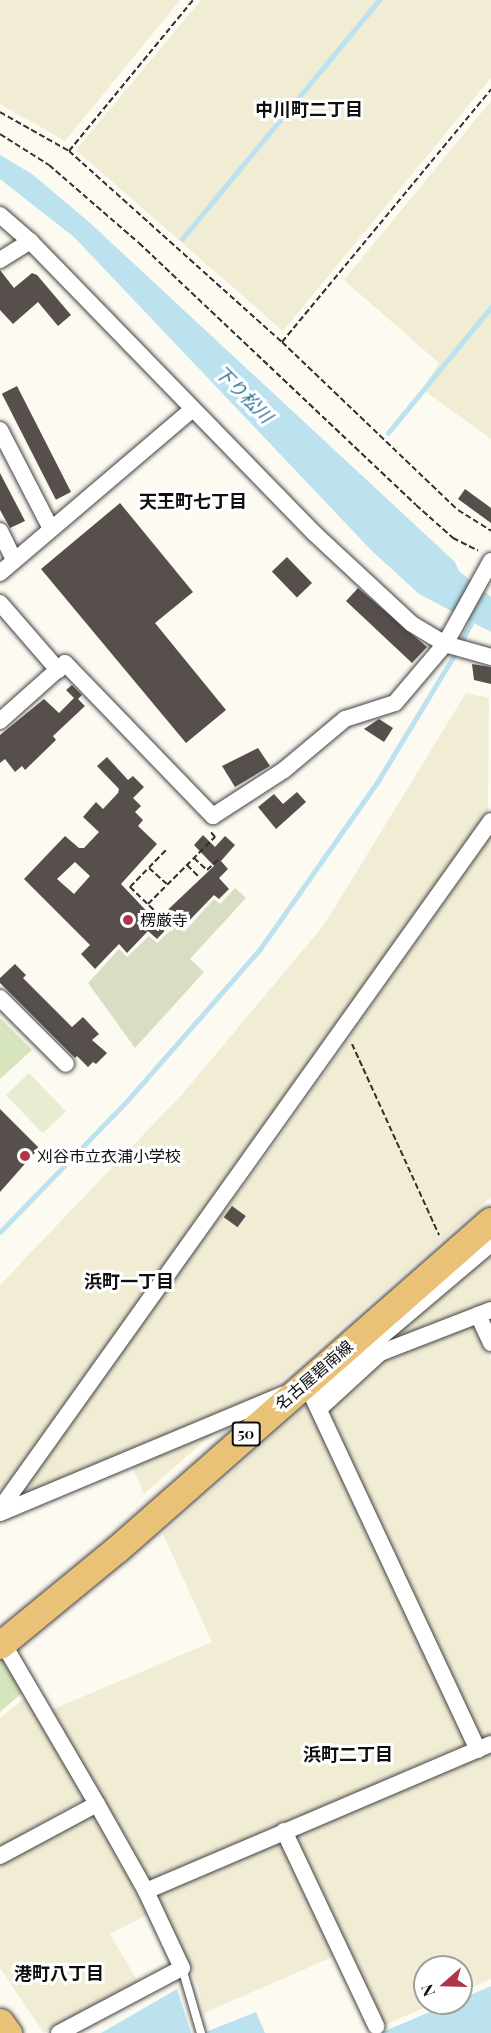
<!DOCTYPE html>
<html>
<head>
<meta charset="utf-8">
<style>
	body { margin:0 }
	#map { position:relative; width:491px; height:2033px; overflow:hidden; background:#fdfaf2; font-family:"Playfair Display","Noto Sans JP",serif }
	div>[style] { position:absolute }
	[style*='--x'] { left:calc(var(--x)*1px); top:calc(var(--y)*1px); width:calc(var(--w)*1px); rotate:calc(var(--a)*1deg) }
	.farmland>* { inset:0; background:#f1ecd4 }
	.green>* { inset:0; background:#d7e5bf }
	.cemetery>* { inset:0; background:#d8dec4 }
	.pitch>* { inset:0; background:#e6edd0; transform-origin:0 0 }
	.water>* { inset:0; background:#bce2ef }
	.stream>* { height:4.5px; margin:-2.25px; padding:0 2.25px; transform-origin:2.25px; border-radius:2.25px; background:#bce2ef }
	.building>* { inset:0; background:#564f4c; transform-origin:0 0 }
	.path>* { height:2px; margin-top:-1px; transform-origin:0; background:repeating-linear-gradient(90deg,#313131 0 6px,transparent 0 9px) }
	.roads { filter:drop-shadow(0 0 2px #424242) drop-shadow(0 0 2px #424242) }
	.lane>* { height:8px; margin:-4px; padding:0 4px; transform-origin:4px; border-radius:4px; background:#fff }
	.street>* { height:16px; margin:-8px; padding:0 8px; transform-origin:8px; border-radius:8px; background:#fff }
	.primary>* { height:27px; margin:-13.5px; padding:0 13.5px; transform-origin:13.5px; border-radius:13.5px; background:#e9c177 }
	.dots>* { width:16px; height:16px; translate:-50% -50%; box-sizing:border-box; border:3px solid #fff; border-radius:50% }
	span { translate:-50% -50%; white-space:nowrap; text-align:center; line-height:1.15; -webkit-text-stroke:6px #fff; paint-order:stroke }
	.shield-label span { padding:2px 4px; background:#fff; border:2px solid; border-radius:4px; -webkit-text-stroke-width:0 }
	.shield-label { font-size:15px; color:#0f0f0f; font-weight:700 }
	.poi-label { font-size:16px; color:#0f0f0f }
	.left { translate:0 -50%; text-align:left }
	.street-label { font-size:16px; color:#0f0f0f }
	.neighbourhood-label { font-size:18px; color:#0f0f0f; font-weight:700 }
	.water-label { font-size:18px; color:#266f93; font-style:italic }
	.north { position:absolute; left:413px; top:1955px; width:60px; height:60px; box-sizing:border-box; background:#fff; border:2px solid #9f9f9f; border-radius:50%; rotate:250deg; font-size:16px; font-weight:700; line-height:24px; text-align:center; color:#0f0f0f }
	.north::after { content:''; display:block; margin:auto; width:21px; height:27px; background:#af3649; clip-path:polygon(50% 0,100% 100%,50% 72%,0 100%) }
</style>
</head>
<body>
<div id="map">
	<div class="farmland">
		<div style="clip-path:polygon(0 0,180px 0,65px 141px,0 104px)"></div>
		<div style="clip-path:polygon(201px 0,491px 0,491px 78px,283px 331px,76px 150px)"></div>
		<div style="clip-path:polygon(491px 101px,491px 439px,422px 389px,439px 363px,344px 280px)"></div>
		<div style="clip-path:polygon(466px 693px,489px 698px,488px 819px,0 1499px,0 1285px,185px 1091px,324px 925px)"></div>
		<div style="clip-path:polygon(491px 836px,491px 1197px,262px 1397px,8px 1504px,273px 1146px)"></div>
		<div style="clip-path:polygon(491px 1255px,491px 1303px,383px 1346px)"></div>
		<div style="clip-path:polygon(474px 1324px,491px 1360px,491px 1737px,480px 1742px,328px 1408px,384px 1357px)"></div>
		<div style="clip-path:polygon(314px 1404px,467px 1744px,149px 1882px,51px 1710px,212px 1642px,163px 1534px,307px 1405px)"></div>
		<div style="clip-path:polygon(220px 1427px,144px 1494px,131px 1464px)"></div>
		<div style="clip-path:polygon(26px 1697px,86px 1798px,0 1847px,0 1718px)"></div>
		<div style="clip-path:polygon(491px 1748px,491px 1979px,461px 1992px,461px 1967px,425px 1967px,425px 2003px,435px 2003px,382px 2026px,291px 1833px)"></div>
		<div style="clip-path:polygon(94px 1812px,150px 1913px,110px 1934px,138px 1982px,44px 2033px,0 1968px,0 1865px)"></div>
		<div style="clip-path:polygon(282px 1838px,335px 1956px,204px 2013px,198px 1986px,152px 1893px)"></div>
	</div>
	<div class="green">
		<div style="clip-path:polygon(0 1018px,32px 1050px,0 1079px)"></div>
		<div style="clip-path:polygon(3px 1659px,23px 1692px,0 1712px,0 1662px)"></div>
	</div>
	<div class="cemetery">
		<div style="clip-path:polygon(235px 888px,246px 898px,190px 959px,204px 972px,135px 1048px,88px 983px,119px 949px,127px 957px,149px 936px,157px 943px,176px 925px,184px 932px,214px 899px,220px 904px)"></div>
	</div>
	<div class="pitch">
		<div style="left:29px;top:1073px;width:53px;height:32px;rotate:46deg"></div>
	</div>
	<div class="water">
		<div style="clip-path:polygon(0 155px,32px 174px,89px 222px,455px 562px,459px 571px,491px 597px,491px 632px,419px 594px,371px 550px,74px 237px,0 179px)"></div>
		<div style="clip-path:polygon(491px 1986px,491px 2033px,380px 2033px,451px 2003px,461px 2003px,461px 1999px)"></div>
		<div style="clip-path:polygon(177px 1989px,191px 2033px,101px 2033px)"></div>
		<div style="clip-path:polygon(256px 2012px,265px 2033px,203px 2033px)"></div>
	</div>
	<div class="stream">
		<div style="--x:182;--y:239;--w:310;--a:-50.5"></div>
		<div style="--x:388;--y:433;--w:163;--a:-50.7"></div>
		<div style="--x:460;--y:644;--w:27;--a:-62"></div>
		<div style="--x:0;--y:1232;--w:182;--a:-45.9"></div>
		<div style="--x:127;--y:1101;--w:202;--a:-48.8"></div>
		<div style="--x:260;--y:949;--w:205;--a:-54.9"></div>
		<div style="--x:378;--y:781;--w:151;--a:-58.8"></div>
	</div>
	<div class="building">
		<div style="clip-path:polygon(0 270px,14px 288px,32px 273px,37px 275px,71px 315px,58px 326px,38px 302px,13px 324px,0 310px)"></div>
		<div style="left:17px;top:386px;width:119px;height:17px;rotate:63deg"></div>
		<div style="clip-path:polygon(0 473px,25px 521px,10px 528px,0 510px)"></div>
		<div style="clip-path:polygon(465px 489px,491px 508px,491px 523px,458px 499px)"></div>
		<div style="clip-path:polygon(120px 503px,193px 592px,155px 623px,226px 710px,186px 743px,41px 569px)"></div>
		<div style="left:287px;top:557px;width:36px;height:21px;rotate:46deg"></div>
		<div style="clip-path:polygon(358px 588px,427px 647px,412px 663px,346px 601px)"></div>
		<div style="clip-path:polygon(472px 664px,491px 667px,491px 684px,474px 680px)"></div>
		<div style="clip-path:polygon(72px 685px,82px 695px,78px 699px,85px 706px,53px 736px,56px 740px,25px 770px,22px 766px,15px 772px,5px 759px,0 763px,0 735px,44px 699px,59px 713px,74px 698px,66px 690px)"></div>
		<div style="clip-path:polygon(379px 719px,393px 728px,384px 742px,364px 729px)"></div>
		<div style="clip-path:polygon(258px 748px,270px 766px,235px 787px,222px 766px)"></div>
		<div style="clip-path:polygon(evenodd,107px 757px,128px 780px,133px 776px,144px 787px,133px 798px,141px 806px,135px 812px,143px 820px,138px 826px,157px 844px,121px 884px,156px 921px,214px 866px,194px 845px,203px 835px,215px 847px,225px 836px,235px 845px,221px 861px,228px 869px,219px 878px,229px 889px,219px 899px,214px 895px,183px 927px,175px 920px,157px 939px,148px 931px,127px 953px,119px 944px,95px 969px,81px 954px,90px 945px,24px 879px,65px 836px,79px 848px,84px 848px,99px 832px,83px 817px,96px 802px,103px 809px,118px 793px,119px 789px,97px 766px,107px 757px,75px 862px,90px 876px,74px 894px,57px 879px,75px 862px)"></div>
		<div style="clip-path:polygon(297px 792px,306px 802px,276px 829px,258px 807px,274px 794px,283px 804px)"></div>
		<div style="clip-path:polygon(15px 964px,26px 975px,23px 978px,72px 1027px,83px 1017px,99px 1034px,92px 1040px,107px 1053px,96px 1064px,93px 1062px,88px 1067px,77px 1056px,75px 1058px,0 983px,0 978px)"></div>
		<div style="clip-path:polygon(0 1109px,39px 1148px,0 1192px)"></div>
		<div style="left:232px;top:1206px;width:17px;height:14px;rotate:36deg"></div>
	</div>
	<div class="path">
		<div style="--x:0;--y:112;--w:79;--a:29.5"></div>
		<div style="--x:69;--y:151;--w:286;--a:41.9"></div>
		<div style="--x:282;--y:342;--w:243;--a:43.7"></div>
		<div style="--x:458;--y:510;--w:39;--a:32"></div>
		<div style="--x:0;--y:134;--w:58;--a:32.3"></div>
		<div style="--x:49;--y:165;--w:119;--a:40.9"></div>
		<div style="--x:139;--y:243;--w:381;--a:43.4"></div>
		<div style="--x:416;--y:505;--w:50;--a:41.7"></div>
		<div style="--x:453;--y:538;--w:28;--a:27"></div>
		<div style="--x:69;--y:151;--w:195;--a:-50.6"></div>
		<div style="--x:282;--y:342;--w:328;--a:-50.4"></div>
		<div style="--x:194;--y:858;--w:18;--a:43"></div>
		<div style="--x:207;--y:870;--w:18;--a:-43"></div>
		<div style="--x:187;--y:865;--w:17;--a:45"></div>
		<div style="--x:149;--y:868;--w:24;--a:42"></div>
		<div style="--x:148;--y:904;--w:95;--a:-45"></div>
		<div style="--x:215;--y:837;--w:8;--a:-130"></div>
		<div style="--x:160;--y:916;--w:42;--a:-136"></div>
		<div style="--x:130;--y:887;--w:52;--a:-45.8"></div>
		<div style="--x:352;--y:1044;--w:210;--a:65.5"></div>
	</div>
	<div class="roads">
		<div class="lane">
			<div style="--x:182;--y:1968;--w:68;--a:73.7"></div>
		</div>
		<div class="street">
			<div style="--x:0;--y:215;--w:40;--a:41"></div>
			<div style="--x:30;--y:241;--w:409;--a:45.8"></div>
			<div style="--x:315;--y:534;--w:132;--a:42.9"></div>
			<div style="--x:412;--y:624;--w:39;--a:31"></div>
			<div style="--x:445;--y:644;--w:48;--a:15.8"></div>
			<div style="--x:0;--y:260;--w:36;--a:-32"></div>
			<div style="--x:0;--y:430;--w:111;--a:62.7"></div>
			<div style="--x:0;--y:531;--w:32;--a:64"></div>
			<div style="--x:0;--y:573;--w:253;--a:-40.4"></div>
			<div style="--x:0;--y:603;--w:89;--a:49.1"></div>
			<div style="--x:0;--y:721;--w:87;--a:-41.7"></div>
			<div style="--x:65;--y:663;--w:213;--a:46"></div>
			<div style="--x:213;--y:816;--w:85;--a:-32.9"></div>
			<div style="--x:284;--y:770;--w:80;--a:-39.9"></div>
			<div style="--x:345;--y:719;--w:52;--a:-17.7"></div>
			<div style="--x:395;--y:703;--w:77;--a:-49.7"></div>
			<div style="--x:445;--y:644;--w:95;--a:-61"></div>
			<div style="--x:0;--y:998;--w:93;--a:45"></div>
			<div style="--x:478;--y:1315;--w:31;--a:65"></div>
			<div style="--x:320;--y:1408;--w:81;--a:-42.5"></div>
			<div style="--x:380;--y:1353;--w:119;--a:-21.2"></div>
			<div style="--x:0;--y:1509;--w:845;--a:-54.49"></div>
			<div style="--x:0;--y:1513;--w:308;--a:-22.7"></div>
			<div style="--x:0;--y:1638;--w:192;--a:59.7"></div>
			<div style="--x:97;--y:1804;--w:110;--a:151.8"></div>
			<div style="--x:478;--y:1750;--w:392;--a:-115.1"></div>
			<div style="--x:312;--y:1395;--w:234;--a:-40.2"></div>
			<div style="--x:284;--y:1831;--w:216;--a:64.7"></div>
			<div style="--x:146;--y:1891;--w:375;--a:-23.1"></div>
			<div style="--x:59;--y:2033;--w:139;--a:-27.9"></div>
			<div style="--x:182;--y:1968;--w:85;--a:-115.1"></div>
			<div style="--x:146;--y:1891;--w:100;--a:-119.4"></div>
		</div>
		<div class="primary">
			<div style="--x:0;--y:1645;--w:151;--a:-39.4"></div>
			<div style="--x:117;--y:1549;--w:497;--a:-41.3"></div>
			<div style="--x:0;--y:2022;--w:14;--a:54"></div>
		</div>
	</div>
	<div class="dots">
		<div style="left:128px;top:920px;background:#af3649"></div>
		<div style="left:25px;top:1156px;background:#af3649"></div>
	</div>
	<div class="shield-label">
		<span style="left:246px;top:1434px">50</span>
	</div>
	<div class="poi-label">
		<span class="left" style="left:140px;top:920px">楞厳寺</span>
		<span class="left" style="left:37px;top:1156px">刈谷市立衣浦小学校</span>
	</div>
	<div class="street-label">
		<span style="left:314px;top:1375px;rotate:-41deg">名古屋碧南線</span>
	</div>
	<div class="neighbourhood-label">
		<span style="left:309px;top:109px">中川町二丁目</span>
		<span style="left:193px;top:501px">天王町七丁目</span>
		<span style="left:129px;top:1281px">浜町一丁目</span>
		<span style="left:348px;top:1754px">浜町二丁目</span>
		<span style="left:59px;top:1973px">港町八丁目</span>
	</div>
	<div class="water-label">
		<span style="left:244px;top:394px;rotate:45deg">下り松川</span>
	</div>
	<div class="north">N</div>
</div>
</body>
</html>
